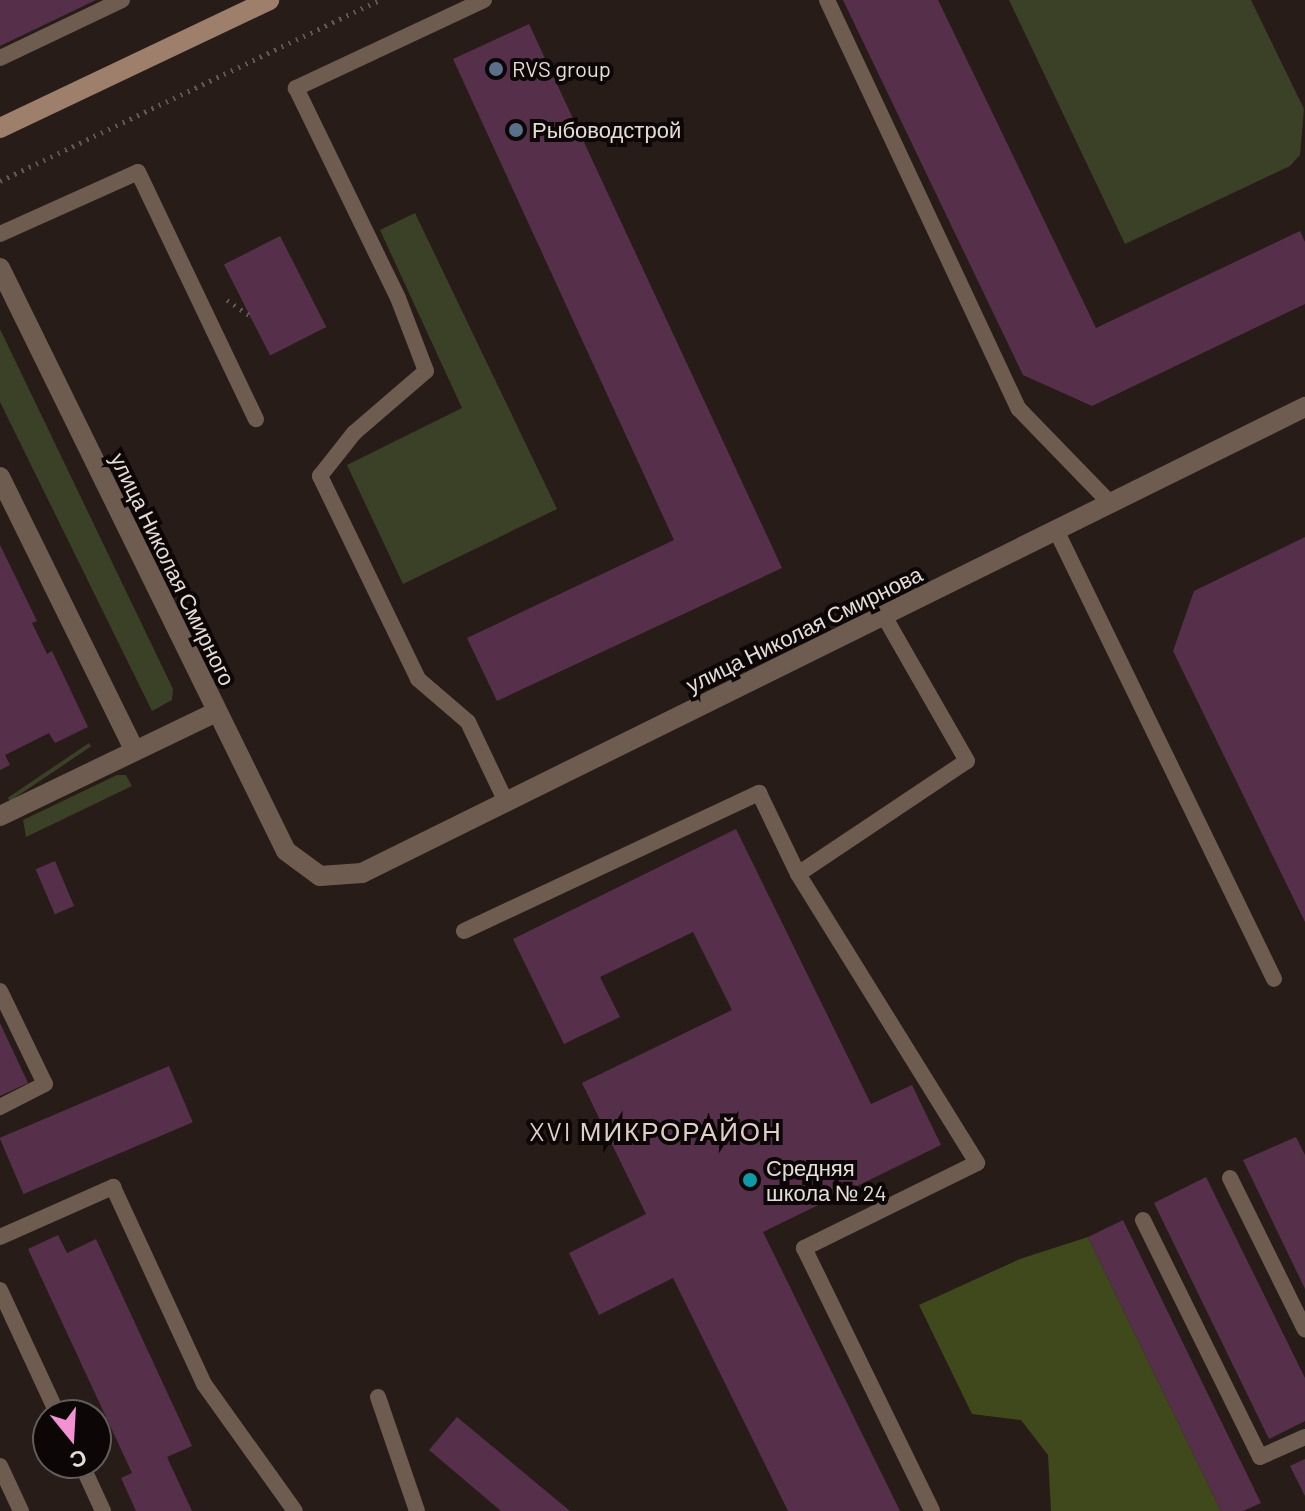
<!DOCTYPE html>
<html>
<head>
<meta charset="utf-8">
<style>
	body { margin:0 }
	#map { position:relative; width:1305px; height:1511px; overflow:hidden; background:#271c17; font-family:Barlow,sans-serif }
	div>[style] { position:absolute }
	[style*='--x'] { left:calc(var(--x)*1px); top:calc(var(--y)*1px); width:calc(var(--w)*1px); rotate:calc(var(--a)*1deg) }
	.green>* { inset:0; background:#3b4126; transform-origin:0 0 }
	.forest>* { inset:0; background:#40491b }
	.building>* { inset:0; background:#56304b; transform-origin:0 0 }
	.path>* { height:5px; margin-top:-2.5px; transform-origin:0; background:repeating-linear-gradient(90deg,#615753 0 2px,transparent 0 8px) }
	.lane>* { height:16px; margin:-8px; padding:0 8px; transform-origin:8px; border-radius:8px; background:#6f5c50 }
	.street>* { height:20px; margin:-10px; padding:0 10px; transform-origin:10px; border-radius:10px; background:#6f5c50 }
	.secondary>* { height:20px; margin:-10px; padding:0 10px; transform-origin:10px; border-radius:10px; background:#9d7f6c }
	.dots>* { width:22px; height:22px; translate:-50% -50%; box-sizing:border-box; border:4px solid #0c0706; border-radius:50% }
	span { translate:-50% -50%; white-space:nowrap; text-align:center; line-height:1.15; -webkit-text-stroke:8px #0c0706; paint-order:stroke }
	.poi-label { font-size:22px; color:#e4dcd9 }
	.left { translate:0 -50%; text-align:left }
	.street-label { font-size:22px; color:#e4dcd9 }
	.quarter-label { font-size:26px; color:#dfcfc8; letter-spacing:2px }
	.north { position:absolute; left:32px; top:1399px; width:80px; height:80px; box-sizing:border-box; background:#0c0706; border:2px solid #625c5a; border-radius:50%; rotate:162deg; font-size:22px; font-weight:700; line-height:32px; text-align:center; color:#e4dcd9 }
	.north::after { content:''; display:block; margin:auto; width:28px; height:36px; background:#f491d3; clip-path:polygon(50% 0,100% 100%,50% 72%,0 100%) }
</style>
</head>
<body>
<div id="map">
	<div class="green">
		<div style="clip-path:polygon(1009px 0,1251px 0,1304px 109px,1300px 155px,1290px 166px,1125px 244px)"></div>
		<div style="clip-path:polygon(415px 213px,557px 509px,403px 584px,347px 465px,462px 408px,380px 230px)"></div>
		<div style="clip-path:polygon(0 329px,173px 689px,172px 700px,152px 711px,0 402px)"></div>
		<div style="left:89px;top:743px;width:4px;height:98px;rotate:56deg"></div>
		<div style="clip-path:polygon(117px 775px,126px 775px,132px 786px,26px 837px,23px 820px)"></div>
	</div>
	<div class="forest">
		<div style="clip-path:polygon(1088px 1237px,1221px 1511px,1051px 1511px,1048px 1455px,1021px 1420px,972px 1414px,919px 1305px,1020px 1259px)"></div>
	</div>
	<div class="building">
		<div style="clip-path:polygon(0 0,96px 0,0 46px)"></div>
		<div style="clip-path:polygon(843px 0,938px 0,1096px 328px,1300px 231px,1305px 242px,1305px 304px,1092px 406px,1023px 375px)"></div>
		<div style="clip-path:polygon(529px 24px,782px 568px,497px 701px,467px 638px,674px 540px,453px 59px)"></div>
		<div style="left:280px;top:236px;width:102px;height:63px;rotate:63deg"></div>
		<div style="clip-path:polygon(1305px 537px,1305px 922px,1173px 651px,1194px 591px)"></div>
		<div style="clip-path:polygon(0 545px,37px 621px,32px 623px,47px 654px,52px 651px,88px 727px,55px 743px,49px 733px,5px 755px,10px 765px,0 770px)"></div>
		<div style="clip-path:polygon(736px 829px,871px 1104px,912px 1085px,941px 1145px,763px 1232px,900px 1511px,788px 1511px,673px 1278px,599px 1315px,569px 1253px,646px 1214px,582px 1083px,732px 1010px,693px 932px,600px 977px,620px 1017px,564px 1044px,513px 939px)"></div>
		<div style="left:55px;top:861px;width:49px;height:21px;rotate:67deg"></div>
		<div style="clip-path:polygon(0 1023px,28px 1083px,0 1096px)"></div>
		<div style="left:169px;top:1066px;width:61px;height:184px;rotate:67deg"></div>
		<div style="clip-path:polygon(1296px 1137px,1305px 1155px,1305px 1289px,1243px 1160px)"></div>
		<div style="clip-path:polygon(1206px 1177px,1305px 1378px,1305px 1421px,1269px 1439px,1154px 1203px)"></div>
		<div style="clip-path:polygon(1123px 1220px,1261px 1503px,1243px 1511px,1221px 1511px,1088px 1237px)"></div>
		<div style="clip-path:polygon(58px 1235px,67px 1253px,96px 1239px,192px 1446px,167px 1457px,192px 1511px,136px 1511px,121px 1478px,132px 1473px,28px 1249px)"></div>
		<div style="clip-path:polygon(457px 1417px,570px 1511px,501px 1511px,429px 1450px)"></div>
		<div style="clip-path:polygon(1305px 1459px,1305px 1496px,1290px 1466px)"></div>
	</div>
	<div class="path">
		<div style="--x:0;--y:181;--w:421;--a:-25.5"></div>
		<div style="--x:227;--y:300;--w:27;--a:34"></div>
	</div>
	<div class="lane">
		<div style="--x:484;--y:0;--w:208;--a:154.9"></div>
		<div style="--x:296;--y:88;--w:233;--a:64.1"></div>
		<div style="--x:398;--y:298;--w:78;--a:69"></div>
		<div style="--x:426;--y:371;--w:95;--a:139.3"></div>
		<div style="--x:354;--y:433;--w:55;--a:128.3"></div>
		<div style="--x:320;--y:476;--w:225;--a:64.2"></div>
		<div style="--x:418;--y:679;--w:66;--a:40.7"></div>
		<div style="--x:468;--y:722;--w:89;--a:64.6"></div>
		<div style="--x:827;--y:0;--w:452;--a:64.9"></div>
		<div style="--x:1019;--y:409;--w:131;--a:45.9"></div>
		<div style="--x:0;--y:58;--w:135;--a:-25.4"></div>
		<div style="--x:0;--y:234;--w:151;--a:-24.2"></div>
		<div style="--x:138;--y:172;--w:274;--a:64.5"></div>
		<div style="--x:1056;--y:530;--w:499;--a:64.1"></div>
		<div style="--x:798;--y:874;--w:203;--a:-33.8"></div>
		<div style="--x:967;--y:761;--w:167;--a:-119.8"></div>
		<div style="--x:464;--y:931;--w:326;--a:-25.1"></div>
		<div style="--x:759;--y:793;--w:90;--a:64.3"></div>
		<div style="--x:798;--y:874;--w:340;--a:58.2"></div>
		<div style="--x:977;--y:1163;--w:193;--a:153.8"></div>
		<div style="--x:804;--y:1248;--w:292;--a:64"></div>
		<div style="--x:0;--y:991;--w:103;--a:64.2"></div>
		<div style="--x:45;--y:1084;--w:51;--a:152.9"></div>
		<div style="--x:1230;--y:1178;--w:169;--a:63.7"></div>
		<div style="--x:1143;--y:1220;--w:264;--a:63.7"></div>
		<div style="--x:1260;--y:1457;--w:49;--a:-24"></div>
		<div style="--x:0;--y:1237;--w:124;--a:-23.9"></div>
		<div style="--x:113;--y:1187;--w:217;--a:65.2"></div>
		<div style="--x:204;--y:1384;--w:156;--a:54.4"></div>
		<div style="--x:0;--y:1290;--w:138;--a:65.1"></div>
		<div style="--x:378;--y:1397;--w:120;--a:71.1"></div>
		<div style="--x:81;--y:1463;--w:53;--a:65.4"></div>
		<div style="--x:0;--y:1466;--w:50;--a:65"></div>
	</div>
	<div class="street">
		<div style="--x:0;--y:268;--w:649;--a:63.87"></div>
		<div style="--x:286;--y:851;--w:42;--a:36.3"></div>
		<div style="--x:320;--y:876;--w:42;--a:-4.1"></div>
		<div style="--x:362;--y:873;--w:1052;--a:-26.3"></div>
		<div style="--x:0;--y:477;--w:305;--a:63.8"></div>
		<div style="--x:0;--y:816;--w:240;--a:-25.7"></div>
	</div>
	<div class="secondary">
		<div style="--x:0;--y:128;--w:298;--a:-25.4"></div>
	</div>
	<div class="dots">
		<div style="left:496px;top:69px;background:#5c6f8a"></div>
		<div style="left:516px;top:130px;background:#5c6f8a"></div>
		<div style="left:750px;top:1180px;background:#0f9aa8"></div>
	</div>
	<div class="poi-label">
		<span class="left" style="left:512px;top:69px">RVS group</span>
		<span class="left" style="left:532px;top:130px">Рыбоводстрой</span>
		<span class="left" style="left:766px;top:1180px">Средняя<br>школа № 24</span>
	</div>
	<div class="street-label">
		<span style="left:173px;top:569px;rotate:64deg">улица Николая Смирного</span>
		<span style="left:804px;top:629px;rotate:-26deg">улица Николая Смирнова</span>
	</div>
	<div class="quarter-label">
		<span style="left:656px;top:1131px">XVI МИКРОРАЙОН</span>
	</div>
	<div class="north">С</div>
</div>
</body>
</html>
